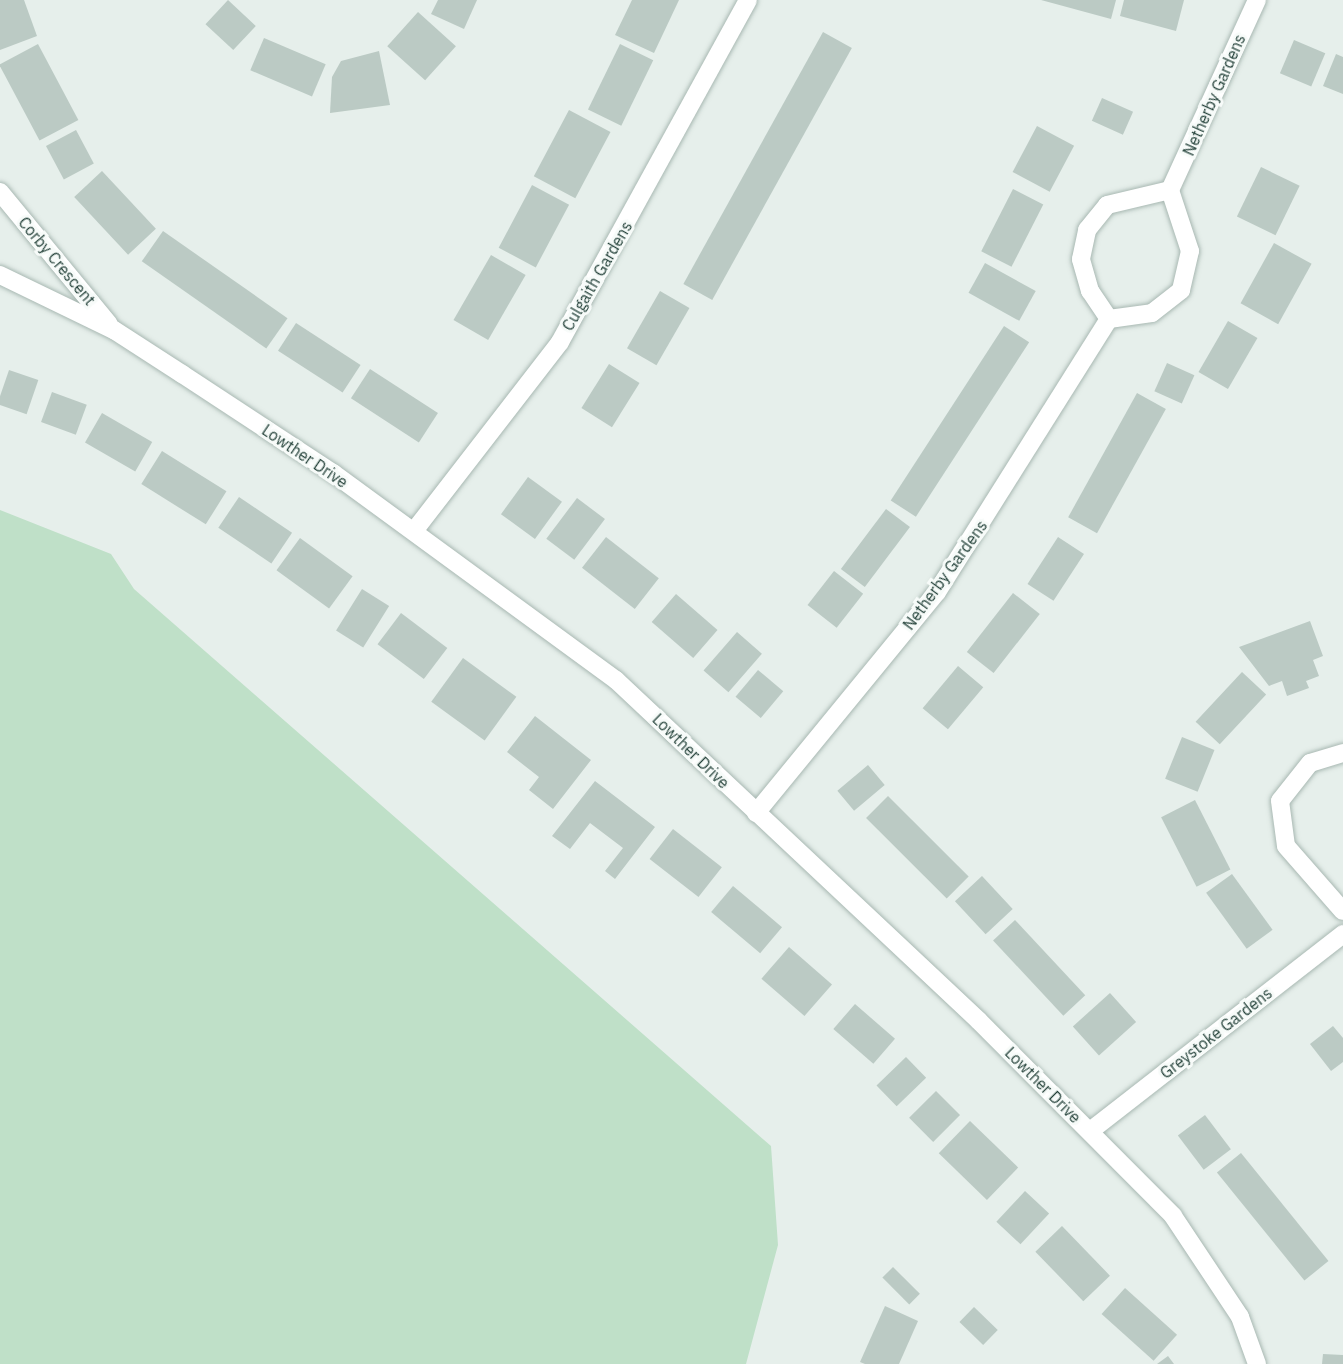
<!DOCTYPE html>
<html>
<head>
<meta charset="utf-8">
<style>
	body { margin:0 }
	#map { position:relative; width:1343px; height:1364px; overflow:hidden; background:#e6efeb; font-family:"IBM Plex Sans",sans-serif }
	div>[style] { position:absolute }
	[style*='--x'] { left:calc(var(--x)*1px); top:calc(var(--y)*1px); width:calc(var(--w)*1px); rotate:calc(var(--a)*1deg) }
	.green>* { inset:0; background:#bfe0c8 }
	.building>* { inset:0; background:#bbcac4; transform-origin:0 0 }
	.roads { filter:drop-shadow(0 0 2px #a8b8b2) drop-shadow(0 0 2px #a8b8b2) }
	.minor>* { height:18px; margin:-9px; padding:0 9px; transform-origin:9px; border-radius:9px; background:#fff }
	span { translate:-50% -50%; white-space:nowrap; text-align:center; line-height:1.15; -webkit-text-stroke:6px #f7fbf9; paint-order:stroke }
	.street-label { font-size:16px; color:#24423a }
</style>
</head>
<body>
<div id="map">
	<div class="green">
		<div style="clip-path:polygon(0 510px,111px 554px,134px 589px,771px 1146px,778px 1245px,746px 1364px,0 1364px)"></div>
	</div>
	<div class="building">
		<div style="clip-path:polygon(0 0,24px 0,37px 36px,0 50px)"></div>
		<div style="left:228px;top:0;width:38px;height:33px;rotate:43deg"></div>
		<div style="clip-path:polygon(438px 0,477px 0,464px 29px,431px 14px)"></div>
		<div style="clip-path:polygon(632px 0,679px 0,654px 53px,615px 35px)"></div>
		<div style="clip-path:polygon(1041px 0,1116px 0,1111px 19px)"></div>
		<div style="clip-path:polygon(1124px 0,1184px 0,1176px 31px,1120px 16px)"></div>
		<div style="left:418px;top:12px;width:51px;height:46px;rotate:42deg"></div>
		<div style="left:823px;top:32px;width:33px;height:288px;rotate:29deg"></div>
		<div style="left:264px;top:38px;width:67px;height:35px;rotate:23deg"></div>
		<div style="left:1294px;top:40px;width:34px;height:36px;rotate:23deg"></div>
		<div style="left:38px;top:44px;width:86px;height:44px;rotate:62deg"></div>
		<div style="left:620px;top:44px;width:37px;height:73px;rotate:26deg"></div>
		<div style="clip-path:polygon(379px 51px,390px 105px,330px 113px,332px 77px,341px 61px)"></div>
		<div style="clip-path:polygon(1336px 54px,1343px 57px,1343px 94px,1323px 86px)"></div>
		<div style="left:1102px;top:98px;width:34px;height:25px;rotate:24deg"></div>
		<div style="left:569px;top:110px;width:47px;height:75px;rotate:28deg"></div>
		<div style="left:1037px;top:126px;width:42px;height:52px;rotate:28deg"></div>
		<div style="left:76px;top:130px;width:38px;height:34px;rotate:62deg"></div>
		<div style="left:1261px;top:167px;width:43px;height:55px;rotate:26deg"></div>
		<div style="left:102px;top:171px;width:79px;height:38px;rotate:47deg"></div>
		<div style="left:532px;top:185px;width:42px;height:71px;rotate:28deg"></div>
		<div style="left:1013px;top:189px;width:34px;height:70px;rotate:27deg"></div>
		<div style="left:163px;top:231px;width:152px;height:37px;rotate:35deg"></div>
		<div style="left:1274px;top:243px;width:43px;height:69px;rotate:29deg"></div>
		<div style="left:491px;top:255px;width:40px;height:75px;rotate:30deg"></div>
		<div style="left:985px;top:263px;width:58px;height:34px;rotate:29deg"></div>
		<div style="left:660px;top:291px;width:34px;height:66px;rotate:30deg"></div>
		<div style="left:1228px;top:321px;width:34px;height:59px;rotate:30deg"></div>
		<div style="left:296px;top:323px;width:77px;height:33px;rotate:33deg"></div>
		<div style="left:1004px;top:326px;width:30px;height:208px;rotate:33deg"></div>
		<div style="left:1167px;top:363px;width:30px;height:31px;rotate:24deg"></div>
		<div style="left:609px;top:364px;width:36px;height:52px;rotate:32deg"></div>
		<div style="left:370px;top:369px;width:81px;height:35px;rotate:33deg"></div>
		<div style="left:9px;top:370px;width:31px;height:36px;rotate:19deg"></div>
		<div style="left:52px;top:392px;width:37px;height:32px;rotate:20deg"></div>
		<div style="left:1137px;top:393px;width:33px;height:142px;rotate:29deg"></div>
		<div style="left:102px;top:413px;width:58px;height:34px;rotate:30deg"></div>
		<div style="left:162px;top:451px;width:76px;height:39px;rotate:32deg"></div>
		<div style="left:528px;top:477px;width:42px;height:46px;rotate:36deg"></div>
		<div style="left:239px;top:497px;width:64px;height:37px;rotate:34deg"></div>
		<div style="left:577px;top:498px;width:35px;height:51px;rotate:37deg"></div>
		<div style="left:886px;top:509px;width:30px;height:75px;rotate:37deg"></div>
		<div style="left:606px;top:537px;width:67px;height:39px;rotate:38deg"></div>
		<div style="left:1058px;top:537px;width:31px;height:56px;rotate:33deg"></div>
		<div style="left:300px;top:538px;width:65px;height:40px;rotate:36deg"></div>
		<div style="left:834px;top:571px;width:37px;height:43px;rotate:38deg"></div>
		<div style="left:362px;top:589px;width:32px;height:49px;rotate:32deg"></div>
		<div style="left:1013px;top:593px;width:34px;height:75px;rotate:38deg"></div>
		<div style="left:676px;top:594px;width:55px;height:37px;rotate:41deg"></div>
		<div style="left:401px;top:613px;width:58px;height:39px;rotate:37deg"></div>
		<div style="clip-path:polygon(1310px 621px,1323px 656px,1313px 660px,1319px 676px,1306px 681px,1309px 688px,1287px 696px,1282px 681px,1269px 686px,1239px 647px)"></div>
		<div style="left:737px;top:632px;width:33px;height:51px;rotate:41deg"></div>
		<div style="left:463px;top:658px;width:66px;height:54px;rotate:36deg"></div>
		<div style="left:958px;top:666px;width:33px;height:55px;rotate:40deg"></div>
		<div style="left:758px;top:670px;width:33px;height:35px;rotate:40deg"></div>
		<div style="left:1242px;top:672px;width:33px;height:68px;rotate:43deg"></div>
		<div style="clip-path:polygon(535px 716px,591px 760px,553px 809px,529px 790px,539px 777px,507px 752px)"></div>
		<div style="left:1182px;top:737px;width:35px;height:45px;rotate:22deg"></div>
		<div style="left:868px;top:765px;width:26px;height:40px;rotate:50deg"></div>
		<div style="clip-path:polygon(595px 781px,655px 827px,615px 879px,605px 871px,623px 848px,590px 823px,570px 849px,552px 836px)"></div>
		<div style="left:888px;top:796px;width:114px;height:31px;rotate:45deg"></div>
		<div style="left:1195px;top:800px;width:78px;height:38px;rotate:63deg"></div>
		<div style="left:673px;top:829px;width:62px;height:38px;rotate:38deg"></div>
		<div style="left:1232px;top:874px;width:69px;height:32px;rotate:54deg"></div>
		<div style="left:982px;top:876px;width:45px;height:37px;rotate:47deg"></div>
		<div style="left:733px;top:886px;width:64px;height:34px;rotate:40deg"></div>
		<div style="left:1015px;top:920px;width:103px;height:30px;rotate:47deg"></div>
		<div style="left:789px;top:947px;width:57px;height:42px;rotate:41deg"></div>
		<div style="left:1110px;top:993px;width:39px;height:50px;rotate:48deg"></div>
		<div style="left:855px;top:1004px;width:53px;height:33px;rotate:41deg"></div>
		<div style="clip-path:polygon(1333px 1026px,1343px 1038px,1343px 1062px,1331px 1071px,1310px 1044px)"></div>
		<div style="left:906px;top:1057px;width:29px;height:41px;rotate:46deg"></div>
		<div style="left:936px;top:1091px;width:34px;height:38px;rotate:45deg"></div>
		<div style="left:1205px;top:1115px;width:43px;height:34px;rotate:53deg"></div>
		<div style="left:970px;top:1121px;width:67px;height:45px;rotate:44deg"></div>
		<div style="left:1241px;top:1153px;width:139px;height:31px;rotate:51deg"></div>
		<div style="left:1025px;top:1191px;width:33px;height:42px;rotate:43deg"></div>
		<div style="left:1062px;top:1226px;width:69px;height:37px;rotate:46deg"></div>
		<div style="left:893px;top:1267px;width:38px;height:15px;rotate:45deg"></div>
		<div style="left:1125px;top:1288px;width:70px;height:35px;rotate:42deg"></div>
		<div style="clip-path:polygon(885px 1306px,918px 1321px,899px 1364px,865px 1364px,860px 1362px)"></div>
		<div style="left:974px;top:1307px;width:33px;height:21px;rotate:44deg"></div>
		<div style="clip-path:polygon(1323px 1354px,1343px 1355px,1343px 1364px,1322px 1364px)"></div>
		<div style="clip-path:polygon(1168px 1356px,1174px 1364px,1157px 1364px)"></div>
	</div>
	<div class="roads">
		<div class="minor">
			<div style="--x:0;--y:192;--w:171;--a:50.5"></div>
			<div style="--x:0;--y:275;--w:127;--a:25.8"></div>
			<div style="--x:114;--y:330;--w:81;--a:32.9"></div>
			<div style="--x:182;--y:374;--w:181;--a:33.3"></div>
			<div style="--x:333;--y:473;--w:351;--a:36.2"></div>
			<div style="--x:616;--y:680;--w:498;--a:43.2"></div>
			<div style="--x:979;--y:1021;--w:275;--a:45.1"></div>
			<div style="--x:1173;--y:1216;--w:121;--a:56.4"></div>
			<div style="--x:1240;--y:1317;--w:50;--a:70.1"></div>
			<div style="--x:1109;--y:319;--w:34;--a:-124"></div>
			<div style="--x:1090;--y:291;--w:33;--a:-106"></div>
			<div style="--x:1081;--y:259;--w:30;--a:-78"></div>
			<div style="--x:1087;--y:230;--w:32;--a:-51"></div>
			<div style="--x:1107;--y:205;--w:65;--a:-13.4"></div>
			<div style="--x:414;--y:531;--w:239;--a:-52.3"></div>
			<div style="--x:560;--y:342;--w:390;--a:-61.2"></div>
			<div style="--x:1343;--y:753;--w:34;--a:163"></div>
			<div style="--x:1310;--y:763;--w:48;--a:128.3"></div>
			<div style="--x:1280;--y:801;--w:45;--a:82.4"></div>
			<div style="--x:1286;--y:846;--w:86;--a:48.8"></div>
			<div style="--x:756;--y:813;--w:286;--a:-50.7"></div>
			<div style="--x:937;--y:592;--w:323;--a:-57.8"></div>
			<div style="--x:1109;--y:319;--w:43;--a:-7.9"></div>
			<div style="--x:1152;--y:313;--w:37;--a:-38"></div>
			<div style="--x:1181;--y:290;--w:40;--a:-77"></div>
			<div style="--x:1190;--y:251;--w:64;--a:-108.2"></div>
			<div style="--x:1170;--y:190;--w:209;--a:-65.4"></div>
			<div style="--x:1090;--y:1131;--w:321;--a:-37.9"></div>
		</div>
	</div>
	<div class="street-label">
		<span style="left:1214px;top:95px;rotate:-66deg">Netherby Gardens</span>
		<span style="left:57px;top:261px;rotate:50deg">Corby Crescent</span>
		<span style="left:597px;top:276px;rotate:-60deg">Culgaith Gardens</span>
		<span style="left:305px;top:456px;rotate:34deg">Lowther Drive</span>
		<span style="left:945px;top:575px;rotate:-54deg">Netherby Gardens</span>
		<span style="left:691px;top:751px;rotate:44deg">Lowther Drive</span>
		<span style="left:1216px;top:1033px;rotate:-38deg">Greystoke Gardens</span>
		<span style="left:1043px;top:1085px;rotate:45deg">Lowther Drive</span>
	</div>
</div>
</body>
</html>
